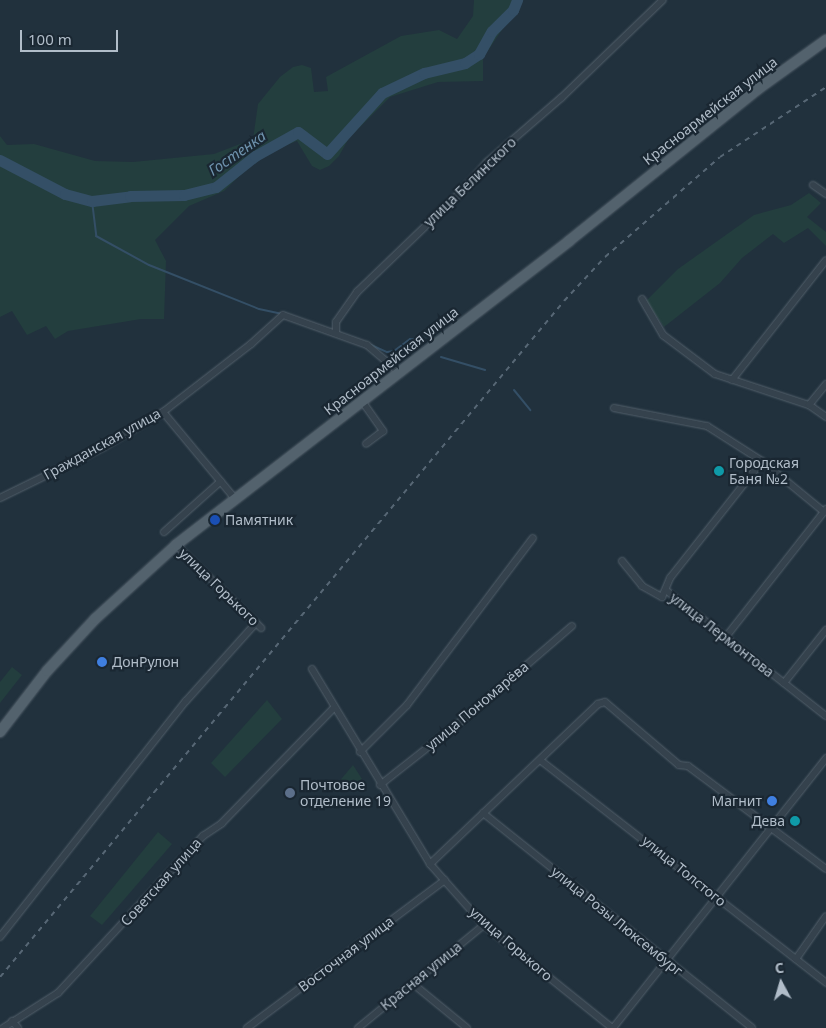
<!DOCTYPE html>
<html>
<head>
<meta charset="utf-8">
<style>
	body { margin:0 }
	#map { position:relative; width:826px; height:1028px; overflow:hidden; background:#21313d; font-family:"Noto Sans",sans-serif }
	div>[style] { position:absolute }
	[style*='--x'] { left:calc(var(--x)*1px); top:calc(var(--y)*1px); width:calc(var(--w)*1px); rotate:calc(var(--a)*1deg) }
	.green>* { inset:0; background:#233e3e }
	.stream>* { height:2px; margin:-1px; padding:0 1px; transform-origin:1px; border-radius:1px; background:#344f66 }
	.river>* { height:11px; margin:-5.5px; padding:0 5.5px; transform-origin:5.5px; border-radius:5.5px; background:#344f66 }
	.roads { filter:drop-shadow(0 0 1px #53606b) drop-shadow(0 0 1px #53606b) }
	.minor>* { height:6px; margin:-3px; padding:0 3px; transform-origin:3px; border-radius:3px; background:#35424d }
	.primary>* { height:10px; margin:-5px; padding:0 5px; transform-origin:5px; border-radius:5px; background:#53626d }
	.rail>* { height:2px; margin-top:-1px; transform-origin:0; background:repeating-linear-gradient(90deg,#576775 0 5px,transparent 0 10px) }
	.dots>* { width:14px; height:14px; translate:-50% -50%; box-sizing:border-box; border:2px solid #1a2732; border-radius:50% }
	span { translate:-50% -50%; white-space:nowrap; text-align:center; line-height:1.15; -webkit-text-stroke:4.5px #1a2732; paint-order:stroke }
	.street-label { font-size:14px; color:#b1bdc9 }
	.poi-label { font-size:14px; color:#b1bdc9 }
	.left { translate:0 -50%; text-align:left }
	.right { translate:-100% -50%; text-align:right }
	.water-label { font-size:15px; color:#6f93ae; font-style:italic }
	.north { position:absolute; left:756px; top:958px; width:50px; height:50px; -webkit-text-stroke:4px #1a2732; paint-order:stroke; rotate:354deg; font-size:14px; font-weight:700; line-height:20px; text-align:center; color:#b1bdc9 }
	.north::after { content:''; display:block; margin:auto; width:18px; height:22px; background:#b1bdc9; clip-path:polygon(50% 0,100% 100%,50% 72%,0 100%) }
	.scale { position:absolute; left:20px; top:30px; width:98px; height:22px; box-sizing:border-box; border:2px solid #b1bdc9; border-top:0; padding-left:6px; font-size:15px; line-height:18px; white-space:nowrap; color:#b1bdc9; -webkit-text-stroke:4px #1a2732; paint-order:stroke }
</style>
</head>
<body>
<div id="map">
	<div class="green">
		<div style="clip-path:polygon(474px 0,522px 0,483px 58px,483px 81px,438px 82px,390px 97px,349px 138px,339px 156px,329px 166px,320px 170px,312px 166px,297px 141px,261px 155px,224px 191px,189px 206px,155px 240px,166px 261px,164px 319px,141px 319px,68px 331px,55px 339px,46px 326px,27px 335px,12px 311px,0 317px,0 136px,7px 145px,34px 144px,95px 161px,133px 162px,214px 154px,253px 139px,258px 104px,280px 77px,293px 67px,302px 65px,311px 68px,314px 92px,328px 91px,326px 77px,401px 36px,439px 30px,457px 39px,473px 16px)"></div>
		<div style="clip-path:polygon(809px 193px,821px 203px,807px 217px,826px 232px,826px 246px,808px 228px,784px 243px,773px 234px,742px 258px,720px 283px,664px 327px,646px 301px,678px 269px,754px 215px,791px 205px)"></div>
		<div style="clip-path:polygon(12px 667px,22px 675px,0 703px,0 682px)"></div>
		<div style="clip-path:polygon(267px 700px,282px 719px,225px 777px,211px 763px)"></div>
		<div style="clip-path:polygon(353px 765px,362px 779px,342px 789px,337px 784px)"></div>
		<div style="clip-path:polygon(158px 832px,172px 844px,102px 925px,90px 916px)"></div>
	</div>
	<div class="stream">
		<div style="--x:92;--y:201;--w:35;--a:83"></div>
		<div style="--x:96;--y:236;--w:60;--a:28.7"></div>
		<div style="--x:149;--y:265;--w:118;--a:21.8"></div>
		<div style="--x:259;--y:309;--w:24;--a:12"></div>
		<div style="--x:371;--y:345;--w:17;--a:24"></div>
		<div style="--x:387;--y:352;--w:7;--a:-8"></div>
		<div style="--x:394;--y:351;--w:20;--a:-37"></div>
		<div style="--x:410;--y:339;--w:15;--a:8"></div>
		<div style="--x:441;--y:357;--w:46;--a:16.5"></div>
		<div style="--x:514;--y:390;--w:26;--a:51"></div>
	</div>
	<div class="river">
		<div style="--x:0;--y:160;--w:73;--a:27.6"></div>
		<div style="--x:65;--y:194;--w:28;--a:15"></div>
		<div style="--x:92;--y:201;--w:38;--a:-7"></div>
		<div style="--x:130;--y:196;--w:54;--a:-1.1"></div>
		<div style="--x:184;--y:195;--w:33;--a:-14"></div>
		<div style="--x:216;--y:187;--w:50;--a:-38.5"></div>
		<div style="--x:255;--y:156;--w:49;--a:-29.2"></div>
		<div style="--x:298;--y:132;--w:36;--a:37"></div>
		<div style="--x:327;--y:154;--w:82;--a:-48"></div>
		<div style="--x:382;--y:93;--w:47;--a:-25.5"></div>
		<div style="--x:424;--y:73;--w:42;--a:-13.7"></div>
		<div style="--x:465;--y:63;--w:17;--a:-33"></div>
		<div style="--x:479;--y:54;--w:26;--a:-61"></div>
		<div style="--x:492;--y:31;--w:30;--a:-45"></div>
		<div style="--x:513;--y:10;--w:11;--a:-68"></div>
	</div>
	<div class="roads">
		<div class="minor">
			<div style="--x:813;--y:185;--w:16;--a:35"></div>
			<div style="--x:642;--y:299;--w:42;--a:59.7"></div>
			<div style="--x:663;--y:335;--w:65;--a:36.9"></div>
			<div style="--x:715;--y:374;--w:99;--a:18.3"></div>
			<div style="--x:809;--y:405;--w:21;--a:35"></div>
			<div style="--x:336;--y:333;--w:11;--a:-90"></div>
			<div style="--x:336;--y:322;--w:37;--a:-55"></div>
			<div style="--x:357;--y:292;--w:141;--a:-43.9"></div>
			<div style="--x:459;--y:194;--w:43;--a:-48.8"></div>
			<div style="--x:487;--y:162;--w:98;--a:-40.9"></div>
			<div style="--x:561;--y:98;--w:141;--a:-43.9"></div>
			<div style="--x:732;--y:380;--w:152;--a:-51.9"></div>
			<div style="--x:362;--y:401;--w:37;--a:55"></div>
			<div style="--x:383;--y:431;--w:21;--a:143"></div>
			<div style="--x:809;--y:405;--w:27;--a:-51"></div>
			<div style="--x:614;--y:408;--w:95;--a:11"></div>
			<div style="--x:707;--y:426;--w:65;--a:32.5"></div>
			<div style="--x:762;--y:461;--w:80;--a:39.4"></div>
			<div style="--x:163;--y:412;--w:114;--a:50.3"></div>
			<div style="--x:0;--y:498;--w:116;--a:-26.1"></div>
			<div style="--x:104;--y:447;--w:69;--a:-30.7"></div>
			<div style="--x:163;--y:412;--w:111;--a:-37.7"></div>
			<div style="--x:251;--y:344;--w:43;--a:-42.2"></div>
			<div style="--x:283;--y:315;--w:89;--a:19.7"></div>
			<div style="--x:367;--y:345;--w:42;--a:40.2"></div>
			<div style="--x:164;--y:532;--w:76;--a:-41.8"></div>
			<div style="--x:176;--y:545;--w:119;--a:44.3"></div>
			<div style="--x:622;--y:561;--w:32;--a:51"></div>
			<div style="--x:642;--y:586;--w:23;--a:29"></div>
			<div style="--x:662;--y:597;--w:21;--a:-67"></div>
			<div style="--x:670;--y:578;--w:149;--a:-51.8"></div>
			<div style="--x:667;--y:591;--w:202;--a:38.2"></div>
			<div style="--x:725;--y:638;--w:164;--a:-51.9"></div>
			<div style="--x:312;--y:669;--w:228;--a:58.8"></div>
			<div style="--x:430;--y:864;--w:81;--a:48.5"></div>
			<div style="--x:484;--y:925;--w:164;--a:38.8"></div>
			<div style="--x:784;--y:683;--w:68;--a:-51.6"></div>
			<div style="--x:360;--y:752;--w:66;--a:-45"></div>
			<div style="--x:407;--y:705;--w:209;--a:-53"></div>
			<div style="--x:540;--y:760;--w:363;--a:37.9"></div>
			<div style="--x:380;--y:785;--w:108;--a:-38.2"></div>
			<div style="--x:465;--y:718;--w:141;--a:-40.7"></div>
			<div style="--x:483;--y:813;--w:344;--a:38.6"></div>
			<div style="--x:430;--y:864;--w:232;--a:-43.6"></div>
			<div style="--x:598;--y:704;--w:7;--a:-16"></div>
			<div style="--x:605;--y:702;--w:97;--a:40.4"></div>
			<div style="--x:679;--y:765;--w:9;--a:6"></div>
			<div style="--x:688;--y:766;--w:172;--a:36.7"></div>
			<div style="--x:0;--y:937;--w:300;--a:-51.8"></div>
			<div style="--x:186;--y:701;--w:105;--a:-48.1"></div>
			<div style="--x:796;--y:959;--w:52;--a:-55.1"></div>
			<div style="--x:412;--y:983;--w:71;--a:39.3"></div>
			<div style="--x:12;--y:1021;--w:9;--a:49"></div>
			<div style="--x:3;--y:1028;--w:65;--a:-32.5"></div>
			<div style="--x:58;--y:993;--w:214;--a:-47.3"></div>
			<div style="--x:203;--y:836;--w:23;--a:-34"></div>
			<div style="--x:222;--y:823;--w:161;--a:-45.8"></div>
			<div style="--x:247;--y:1028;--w:247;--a:-36.8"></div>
			<div style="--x:358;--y:1028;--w:163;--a:-39.3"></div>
			<div style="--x:613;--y:1028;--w:344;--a:-51.7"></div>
		</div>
		<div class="primary">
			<div style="--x:0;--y:732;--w:77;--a:-52.4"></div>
			<div style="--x:47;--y:671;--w:71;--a:-47.3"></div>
			<div style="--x:95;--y:619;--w:110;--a:-42.4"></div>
			<div style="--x:176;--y:545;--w:497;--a:-37.7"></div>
			<div style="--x:569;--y:241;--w:243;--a:-38.8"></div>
			<div style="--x:758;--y:89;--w:84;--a:-35.8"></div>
		</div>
	</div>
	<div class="rail">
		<div style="--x:0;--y:977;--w:880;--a:-50.16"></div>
		<div style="--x:564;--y:301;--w:60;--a:-47"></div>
		<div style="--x:605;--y:257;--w:152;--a:-41"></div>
		<div style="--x:720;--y:157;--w:127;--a:-33.4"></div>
	</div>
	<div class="dots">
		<div style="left:719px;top:471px;background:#0f9aa8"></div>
		<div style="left:215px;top:520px;background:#1a4fb4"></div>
		<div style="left:102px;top:662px;background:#3f7fe0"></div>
		<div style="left:290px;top:793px;background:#5c6f8a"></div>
		<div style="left:772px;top:801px;background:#3f7fe0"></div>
		<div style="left:795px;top:821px;background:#0f9aa8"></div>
	</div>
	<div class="street-label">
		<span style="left:710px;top:111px;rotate:-38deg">Красноармейская улица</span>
		<span style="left:470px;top:182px;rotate:-44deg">улица Белинского</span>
		<span style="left:391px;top:361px;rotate:-38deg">Красноармейская улица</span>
		<span style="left:102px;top:444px;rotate:-29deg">Гражданская улица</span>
		<span style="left:219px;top:587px;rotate:44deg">улица Горького</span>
		<span style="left:722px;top:635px;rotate:38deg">улица Лермонтова</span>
		<span style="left:477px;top:706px;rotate:-40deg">улица Пономарёва</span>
		<span style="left:684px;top:871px;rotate:39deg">улица Толстого</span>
		<span style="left:161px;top:882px;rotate:-48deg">Советская улица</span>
		<span style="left:617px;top:921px;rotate:39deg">улица Розы Люксембург</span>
		<span style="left:511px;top:944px;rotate:41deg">улица Горького</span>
		<span style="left:346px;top:954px;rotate:-37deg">Восточная улица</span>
		<span style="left:421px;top:976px;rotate:-39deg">Красная улица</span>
	</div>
	<div class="poi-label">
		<span class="left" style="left:729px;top:471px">Городская<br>Баня №2</span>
		<span class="left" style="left:225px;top:520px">Памятник</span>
		<span class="left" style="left:112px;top:662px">ДонРулон</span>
		<span class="left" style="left:300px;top:793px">Почтовое<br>отделение 19</span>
		<span class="right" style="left:762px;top:801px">Магнит</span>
		<span class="right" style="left:785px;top:821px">Дева</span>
	</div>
	<div class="water-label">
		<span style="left:237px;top:153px;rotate:-35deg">Гостенка</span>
	</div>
	<div class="north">С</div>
	<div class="scale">100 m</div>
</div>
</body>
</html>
